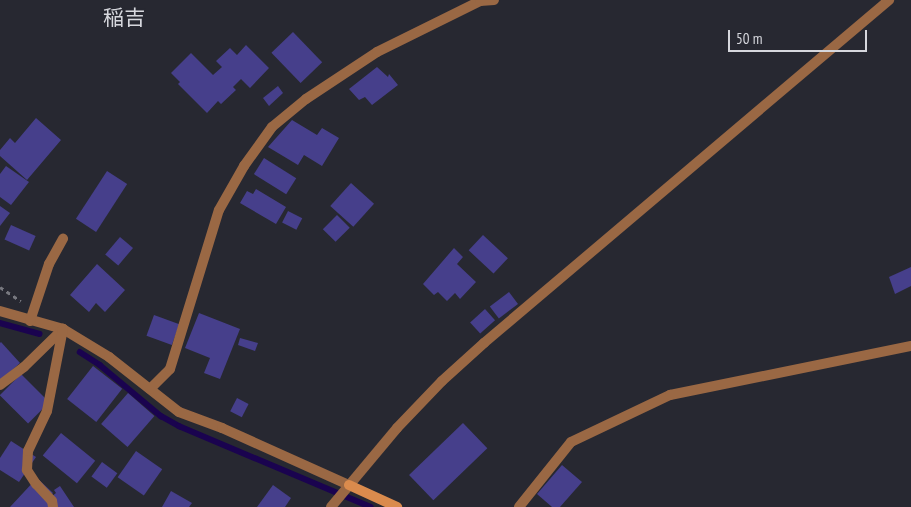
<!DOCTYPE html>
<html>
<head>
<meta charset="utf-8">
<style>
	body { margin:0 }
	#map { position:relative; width:911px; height:507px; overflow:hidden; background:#272831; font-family:"PT Sans Narrow","Noto Sans JP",sans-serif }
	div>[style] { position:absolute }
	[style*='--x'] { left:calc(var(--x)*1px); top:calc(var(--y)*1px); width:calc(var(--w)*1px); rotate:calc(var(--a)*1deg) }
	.stream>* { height:5.5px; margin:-2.75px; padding:0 2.75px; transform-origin:2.75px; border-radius:2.75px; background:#1a034f }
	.building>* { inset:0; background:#463f8b; transform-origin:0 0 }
	.path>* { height:3px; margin-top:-1.5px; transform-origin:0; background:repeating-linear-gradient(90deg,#77787f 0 4px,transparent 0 8px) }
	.street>* { height:10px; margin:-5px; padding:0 5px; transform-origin:5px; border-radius:5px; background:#9a6844 }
	.secondary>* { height:10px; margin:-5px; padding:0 5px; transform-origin:5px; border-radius:5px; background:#da8b4d }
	span { translate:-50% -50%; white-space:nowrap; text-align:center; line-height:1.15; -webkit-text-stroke:4px #272831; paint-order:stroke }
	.quarter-label { font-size:21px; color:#d6d7dd }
	.scale { position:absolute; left:728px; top:30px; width:139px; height:22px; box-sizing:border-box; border:2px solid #d6d7dd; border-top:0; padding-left:6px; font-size:15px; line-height:18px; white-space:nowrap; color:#d6d7dd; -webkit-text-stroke:4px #272831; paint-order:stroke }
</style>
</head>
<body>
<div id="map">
	<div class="stream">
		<div style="--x:0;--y:323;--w:41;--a:15.4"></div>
		<div style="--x:80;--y:352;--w:24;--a:33"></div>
		<div style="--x:100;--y:365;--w:80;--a:39.9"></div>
		<div style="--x:161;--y:416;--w:21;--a:29"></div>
		<div style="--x:179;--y:426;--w:208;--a:22.9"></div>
	</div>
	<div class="building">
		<div style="left:293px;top:32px;width:42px;height:30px;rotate:46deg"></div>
		<div style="clip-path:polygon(246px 45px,269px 68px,250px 88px,241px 79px,233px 87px,236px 90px,221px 104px,218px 101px,207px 113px,178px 84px,180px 82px,171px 73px,191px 53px,213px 75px,222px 67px,216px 61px,230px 48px,237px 55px)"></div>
		<div style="clip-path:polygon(377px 67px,388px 77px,389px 74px,398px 85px,372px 105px,365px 97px,359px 100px,349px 89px)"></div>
		<div style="clip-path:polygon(278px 86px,283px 93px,269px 106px,263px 98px)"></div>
		<div style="clip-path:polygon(36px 118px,61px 140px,27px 180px,0 156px,0 150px,10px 138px,15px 143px)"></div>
		<div style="clip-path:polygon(292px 120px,317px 135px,322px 128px,339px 138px,322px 166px,304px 155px,298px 165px,268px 147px)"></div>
		<div style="left:264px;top:158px;width:38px;height:19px;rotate:32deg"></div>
		<div style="clip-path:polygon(6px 166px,29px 182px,11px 205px,0 197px,0 174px)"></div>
		<div style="left:107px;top:171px;width:24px;height:57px;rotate:33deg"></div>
		<div style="left:351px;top:183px;width:31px;height:31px;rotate:42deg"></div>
		<div style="clip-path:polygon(256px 189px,286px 207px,276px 224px,240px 203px,247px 191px,253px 194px)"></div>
		<div style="clip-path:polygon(0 206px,10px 213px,0 226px)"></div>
		<div style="left:288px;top:211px;width:16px;height:13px;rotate:27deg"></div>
		<div style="left:337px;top:215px;width:18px;height:20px;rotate:45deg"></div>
		<div style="left:11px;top:225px;width:27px;height:16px;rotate:24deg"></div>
		<div style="left:483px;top:235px;width:34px;height:21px;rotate:43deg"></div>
		<div style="left:120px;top:237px;width:17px;height:23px;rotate:40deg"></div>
		<div style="clip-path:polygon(454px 248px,463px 257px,457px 264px,476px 282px,460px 299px,455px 293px,447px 301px,438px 292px,434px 295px,423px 284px)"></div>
		<div style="clip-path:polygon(97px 264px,125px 290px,105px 312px,96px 303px,89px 312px,70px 295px)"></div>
		<div style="clip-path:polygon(911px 267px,911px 286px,895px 294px,889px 277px)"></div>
		<div style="left:509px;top:292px;width:15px;height:24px;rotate:53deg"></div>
		<div style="left:485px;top:309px;width:15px;height:20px;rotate:48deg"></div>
		<div style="clip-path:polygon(199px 313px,240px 329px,220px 379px,204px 373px,210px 358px,185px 348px)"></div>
		<div style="left:154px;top:315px;width:27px;height:22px;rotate:20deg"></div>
		<div style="clip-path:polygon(240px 338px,258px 343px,255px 351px,238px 345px)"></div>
		<div style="clip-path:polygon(1px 342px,20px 363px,0 381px,0 343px)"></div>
		<div style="left:93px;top:366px;width:37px;height:42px;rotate:38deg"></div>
		<div style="left:21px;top:374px;width:40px;height:30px;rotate:45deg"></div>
		<div style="left:128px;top:393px;width:35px;height:41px;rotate:41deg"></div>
		<div style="left:237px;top:398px;width:13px;height:15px;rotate:27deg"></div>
		<div style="left:463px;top:423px;width:35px;height:75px;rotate:46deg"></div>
		<div style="left:61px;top:433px;width:44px;height:29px;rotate:39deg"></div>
		<div style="clip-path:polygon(11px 441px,36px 457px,19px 482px,0 470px,0 458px)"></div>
		<div style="left:136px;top:451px;width:32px;height:32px;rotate:35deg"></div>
		<div style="left:102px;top:462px;width:19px;height:18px;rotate:36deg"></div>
		<div style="clip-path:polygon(562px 465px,582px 482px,560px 507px,552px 507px,537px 494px)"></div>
		<div style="clip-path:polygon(37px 478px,53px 493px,47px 500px,51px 507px,10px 507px)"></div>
		<div style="clip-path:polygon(273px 485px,291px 498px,285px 507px,257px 507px)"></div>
		<div style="clip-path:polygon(60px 486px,74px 507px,57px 507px,51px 497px,56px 493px,54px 490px)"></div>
		<div style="clip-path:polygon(171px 491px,192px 503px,189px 507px,162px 507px)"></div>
	</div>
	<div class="path">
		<div style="--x:0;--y:287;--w:25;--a:34"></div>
	</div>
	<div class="street">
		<div style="--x:0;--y:311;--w:66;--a:15.9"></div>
		<div style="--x:63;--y:329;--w:54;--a:31.3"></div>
		<div style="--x:109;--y:357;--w:89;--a:38.2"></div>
		<div style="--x:179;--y:412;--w:46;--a:20.4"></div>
		<div style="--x:222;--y:428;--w:139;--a:24.2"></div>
		<div style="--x:30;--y:321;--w:60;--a:-71.6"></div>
		<div style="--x:49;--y:264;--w:29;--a:-61"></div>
		<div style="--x:0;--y:385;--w:30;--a:-37"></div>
		<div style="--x:24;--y:367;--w:54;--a:-44.3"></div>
		<div style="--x:150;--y:389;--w:28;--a:-45"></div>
		<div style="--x:170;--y:369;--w:166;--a:-72.9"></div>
		<div style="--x:219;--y:210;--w:51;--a:-60.4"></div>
		<div style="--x:244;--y:166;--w:48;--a:-54.3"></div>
		<div style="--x:272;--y:127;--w:44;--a:-39.5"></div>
		<div style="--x:306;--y:99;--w:85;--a:-33.5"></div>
		<div style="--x:377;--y:52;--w:115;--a:-26.3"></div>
		<div style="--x:480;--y:1;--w:14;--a:-4"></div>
		<div style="--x:53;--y:507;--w:6;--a:-99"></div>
		<div style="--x:52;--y:501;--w:23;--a:-133"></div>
		<div style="--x:36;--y:484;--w:17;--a:-123"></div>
		<div style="--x:27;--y:470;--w:19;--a:-87"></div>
		<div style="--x:28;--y:451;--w:44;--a:-64.6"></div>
		<div style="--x:47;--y:411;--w:84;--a:-79"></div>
		<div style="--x:331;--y:507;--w:103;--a:-50.1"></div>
		<div style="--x:397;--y:428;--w:65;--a:-46.2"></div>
		<div style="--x:442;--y:381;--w:57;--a:-42.1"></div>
		<div style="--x:484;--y:343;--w:531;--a:-40.26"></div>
		<div style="--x:519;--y:507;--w:83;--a:-51.3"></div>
		<div style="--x:571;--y:442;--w:110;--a:-25.4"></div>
		<div style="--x:670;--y:395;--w:246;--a:-11.5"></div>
	</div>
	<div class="secondary">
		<div style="--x:349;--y:485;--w:53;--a:24.6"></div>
	</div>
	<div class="quarter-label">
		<span style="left:124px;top:18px">稲吉</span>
	</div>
	<div class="scale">50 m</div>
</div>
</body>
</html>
